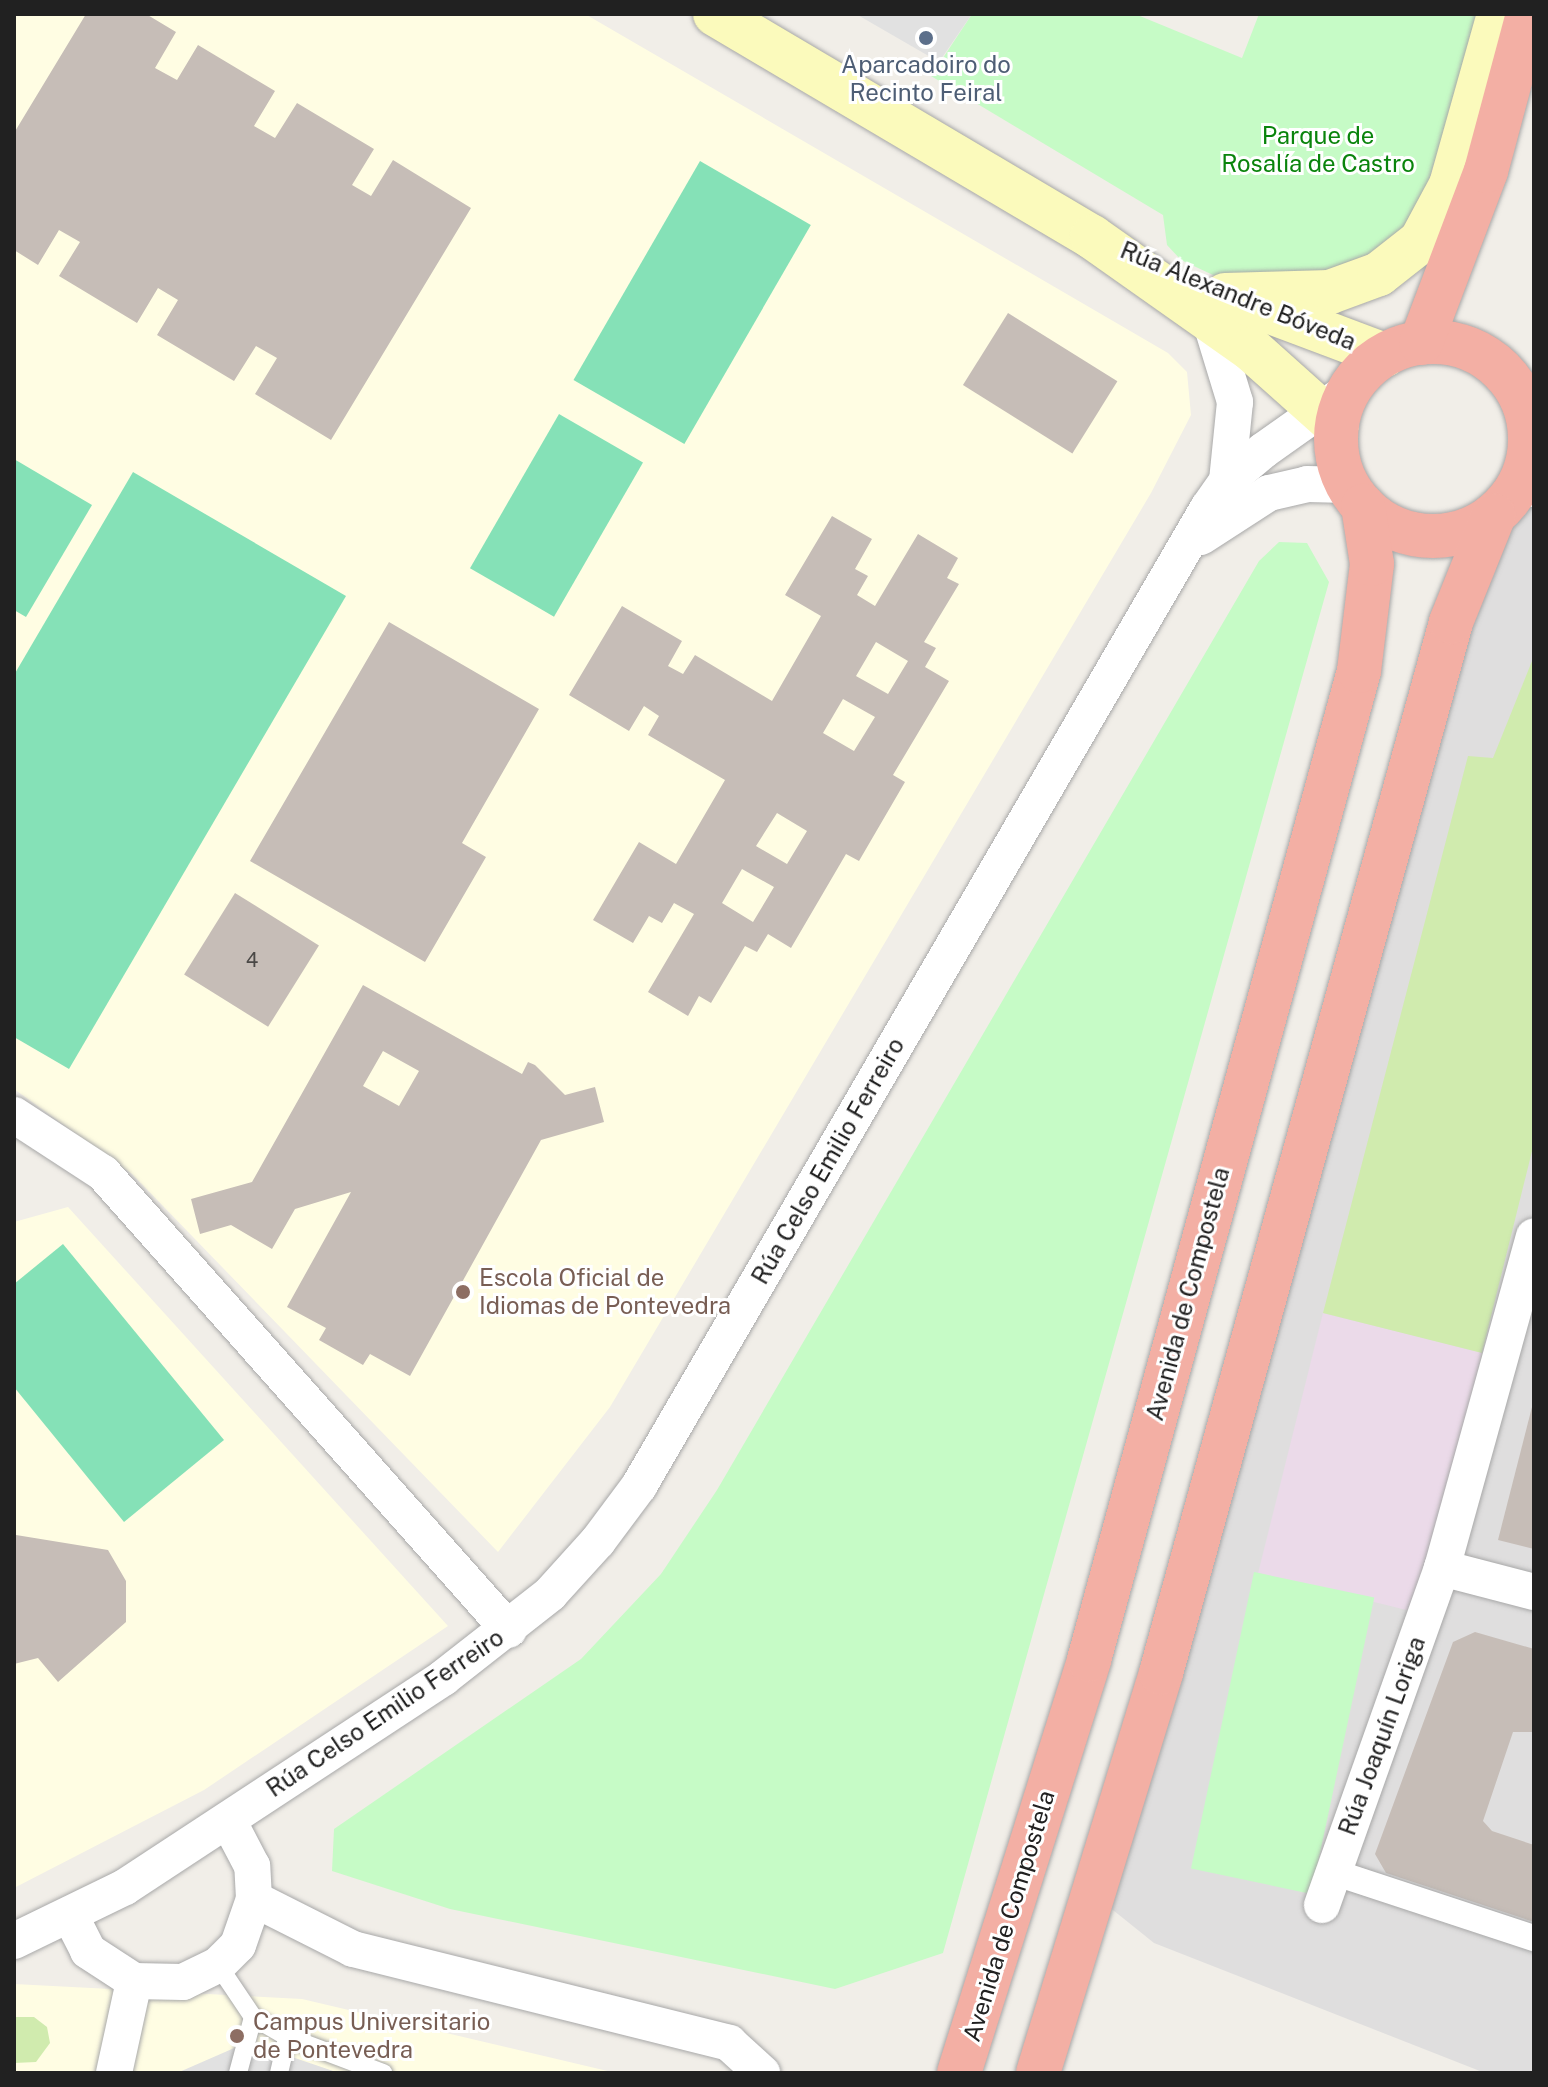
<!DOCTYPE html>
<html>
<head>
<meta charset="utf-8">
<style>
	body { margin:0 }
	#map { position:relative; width:1548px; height:2087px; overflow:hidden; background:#f1eee8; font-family:"Public Sans",sans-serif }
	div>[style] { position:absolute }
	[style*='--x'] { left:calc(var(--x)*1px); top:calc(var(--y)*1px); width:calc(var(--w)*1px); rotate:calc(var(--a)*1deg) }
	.residential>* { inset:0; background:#dfdede }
	.industrial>* { inset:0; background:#ebdae9; transform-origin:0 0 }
	.education>* { inset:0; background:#fffde3 }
	.grass>* { inset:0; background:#d0ebae }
	.park>* { inset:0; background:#c6fbc6; transform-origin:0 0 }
	.pitch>* { inset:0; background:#85e1b7; transform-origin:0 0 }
	.parking>* { inset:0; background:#e1e1e1 }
	.building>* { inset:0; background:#c6bdb7; transform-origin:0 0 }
	.roads { filter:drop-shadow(0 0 2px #a8a8a8) drop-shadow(0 0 2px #a8a8a8) }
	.service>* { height:18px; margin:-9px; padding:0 9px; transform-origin:9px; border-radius:9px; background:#fff }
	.pedestrian>* { height:26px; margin:-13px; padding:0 13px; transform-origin:13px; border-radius:13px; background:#fff }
	.minor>* { height:36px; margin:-18px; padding:0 18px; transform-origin:18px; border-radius:18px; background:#fff }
	.secondary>* { height:44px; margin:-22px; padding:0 22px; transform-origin:22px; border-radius:22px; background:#fbfabc }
	.trunk>* { height:44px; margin:-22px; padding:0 22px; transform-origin:22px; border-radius:22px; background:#f3afa4 }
	.trunk>.ring { margin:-22px; padding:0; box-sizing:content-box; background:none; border:44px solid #f3afa4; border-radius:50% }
	.dots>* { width:22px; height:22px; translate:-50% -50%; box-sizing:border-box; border:4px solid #fff; border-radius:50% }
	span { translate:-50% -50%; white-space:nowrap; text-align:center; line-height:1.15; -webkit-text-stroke:6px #fff; paint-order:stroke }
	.number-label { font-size:20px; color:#4a4846 }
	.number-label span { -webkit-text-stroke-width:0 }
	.service-label { font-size:24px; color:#4e5e75 }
	.park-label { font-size:24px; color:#0a840c }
	.street-label { font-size:24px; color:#212121 }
	.education-label { font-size:24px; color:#785e54 }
	.left { translate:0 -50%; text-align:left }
	.frame { position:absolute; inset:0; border:16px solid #212121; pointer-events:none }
</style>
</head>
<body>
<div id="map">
	<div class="residential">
		<div style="clip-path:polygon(1534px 394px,1534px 2073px,1485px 2073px,1154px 1943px,1093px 1894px)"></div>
	</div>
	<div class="industrial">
		<div style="left:1323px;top:1313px;width:164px;height:268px;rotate:14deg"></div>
	</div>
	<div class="education">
		<div style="clip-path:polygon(14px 14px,585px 14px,1168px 353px,1187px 372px,1191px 415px,1151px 493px,610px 1407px,498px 1552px,132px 1174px,14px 1089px)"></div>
		<div style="clip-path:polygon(68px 1207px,448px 1626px,204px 1790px,14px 1888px,14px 1222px)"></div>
		<div style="clip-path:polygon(14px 1984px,302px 1999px,616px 2073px,14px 2073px)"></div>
	</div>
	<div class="grass">
		<div style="clip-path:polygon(1534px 656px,1534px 1143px,1482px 1353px,1323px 1313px,1468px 756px,1493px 758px)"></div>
		<div style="clip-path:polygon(14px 2017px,34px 2017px,47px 2027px,50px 2043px,36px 2062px,14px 2063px)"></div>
	</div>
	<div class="park">
		<div style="clip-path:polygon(972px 14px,1135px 14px,1242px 58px,1259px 14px,1480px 14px,1417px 219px,1393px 243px,1334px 271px,1271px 279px,1213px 275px,1181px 260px,1167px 245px,1163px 215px,931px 76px)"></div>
		<div style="clip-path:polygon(1279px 542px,1307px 543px,1329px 582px,943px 1953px,835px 1989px,450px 1909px,332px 1871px,334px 1829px,581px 1659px,661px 1574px,717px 1490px,1259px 561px)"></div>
		<div style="left:1254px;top:1572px;width:123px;height:303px;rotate:12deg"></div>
	</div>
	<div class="pitch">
		<div style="left:700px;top:161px;width:128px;height:253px;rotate:30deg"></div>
		<div style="left:559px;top:414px;width:97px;height:178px;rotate:30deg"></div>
		<div style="clip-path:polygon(14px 459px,92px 505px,26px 617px,14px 610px)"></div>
		<div style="clip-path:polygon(133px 472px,346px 596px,69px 1069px,14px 1037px,14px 675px)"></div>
		<div style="clip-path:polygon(63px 1244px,224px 1440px,124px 1522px,14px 1387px,14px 1284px)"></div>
	</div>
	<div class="parking">
		<div style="clip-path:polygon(856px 14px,972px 14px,939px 62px)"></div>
		<div style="clip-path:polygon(248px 2042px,336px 2072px,177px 2073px)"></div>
	</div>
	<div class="building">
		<div style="clip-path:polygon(86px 14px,146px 14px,176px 32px,155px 68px,177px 80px,198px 45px,275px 91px,254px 126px,275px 138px,297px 103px,374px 149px,352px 185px,371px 196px,393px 160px,471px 208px,331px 440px,255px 394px,277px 358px,256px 346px,234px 381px,157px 335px,178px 300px,158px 288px,137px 323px,59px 276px,80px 242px,59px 230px,38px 265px,14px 250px,14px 133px)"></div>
		<div style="left:1008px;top:313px;width:129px;height:85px;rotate:32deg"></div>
		<div style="clip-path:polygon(evenodd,832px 516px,872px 539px,855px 569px,868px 576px,857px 595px,875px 606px,918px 534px,958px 558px,947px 578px,959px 584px,924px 642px,936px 648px,925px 667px,949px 681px,893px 775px,905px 782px,859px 861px,846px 854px,791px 948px,768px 934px,757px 952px,745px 946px,711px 1003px,699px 996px,688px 1016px,648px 992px,694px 914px,674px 903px,662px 923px,649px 916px,633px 943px,593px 920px,639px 842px,676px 864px,725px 780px,648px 735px,659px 716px,644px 706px,629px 731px,569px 695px,622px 606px,682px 641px,668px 666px,683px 674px,695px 655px,772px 701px,821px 616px,785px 595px,832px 516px,876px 642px,908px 661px,888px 694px,856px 676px,876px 642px,832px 516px,843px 699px,875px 717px,854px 751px,823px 733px,843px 699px,832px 516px,777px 813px,807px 831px,787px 864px,756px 846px,777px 813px,832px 516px,742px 869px,774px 887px,753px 922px,722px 903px,742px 869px)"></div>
		<div style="clip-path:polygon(389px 622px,539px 709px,462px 843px,486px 857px,425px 962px,250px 861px)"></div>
		<div style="left:235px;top:893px;width:99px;height:96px;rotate:32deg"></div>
		<div style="clip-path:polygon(evenodd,363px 985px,522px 1074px,528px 1062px,535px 1065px,565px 1095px,595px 1087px,604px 1122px,541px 1140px,410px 1376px,370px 1354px,363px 1365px,319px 1340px,326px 1328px,287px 1307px,351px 1192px,295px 1209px,272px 1249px,231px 1225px,200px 1234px,191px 1199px,252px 1182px,363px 985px,383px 1051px,419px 1071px,399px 1106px,363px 1086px,383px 1051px)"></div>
		<div style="clip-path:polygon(1533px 1403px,1534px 1403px,1534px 1549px,1498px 1540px)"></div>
		<div style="clip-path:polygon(16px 1535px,108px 1550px,126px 1581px,126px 1622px,58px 1682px,38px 1658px,14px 1664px)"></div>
		<div style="clip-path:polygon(1475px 1632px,1534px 1649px,1534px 1732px,1513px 1732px,1483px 1821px,1492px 1831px,1534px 1845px,1534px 1922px,1386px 1873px,1375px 1854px,1453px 1642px)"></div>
	</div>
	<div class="roads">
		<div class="service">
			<div style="--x:218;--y:1965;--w:63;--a:56.1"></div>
			<div style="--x:253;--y:2017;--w:39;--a:30"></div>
			<div style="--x:287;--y:2037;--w:103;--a:20.6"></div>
			<div style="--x:238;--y:2073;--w:58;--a:-75"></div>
			<div style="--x:279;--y:2073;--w:37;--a:-77"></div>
		</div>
		<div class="pedestrian">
			<div style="--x:1333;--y:1872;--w:212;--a:18.2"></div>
		</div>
		<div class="minor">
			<div style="--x:1210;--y:320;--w:86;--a:73"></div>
			<div style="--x:1235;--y:402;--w:79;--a:95.8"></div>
			<div style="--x:1521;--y:482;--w:15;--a:28"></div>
			<div style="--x:1201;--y:537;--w:81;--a:-32.9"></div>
			<div style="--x:1269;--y:493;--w:39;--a:-13"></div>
			<div style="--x:1307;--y:484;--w:40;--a:1.4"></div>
			<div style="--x:14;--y:1115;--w:106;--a:33.1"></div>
			<div style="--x:103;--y:1173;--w:611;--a:48.38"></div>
			<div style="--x:1442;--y:1568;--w:95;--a:14.6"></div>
			<div style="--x:254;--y:1899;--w:111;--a:26.8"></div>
			<div style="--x:353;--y:1949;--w:388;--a:14"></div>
			<div style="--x:729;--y:2043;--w:45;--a:42.3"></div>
			<div style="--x:1322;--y:1905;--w:358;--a:-70.4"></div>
			<div style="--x:1442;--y:1568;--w:344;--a:-74.5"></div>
			<div style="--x:71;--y:1917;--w:38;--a:63"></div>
			<div style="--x:88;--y:1951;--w:55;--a:33.1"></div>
			<div style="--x:134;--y:1981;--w:49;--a:1.2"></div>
			<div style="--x:183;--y:1982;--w:39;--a:-26"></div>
			<div style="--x:218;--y:1965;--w:28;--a:-45"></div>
			<div style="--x:238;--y:1945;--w:49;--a:-70.8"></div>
			<div style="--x:254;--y:1899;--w:33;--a:-93"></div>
			<div style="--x:252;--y:1866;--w:52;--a:-117.6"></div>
			<div style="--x:14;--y:1941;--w:123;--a:-25.9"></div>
			<div style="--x:125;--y:1887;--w:381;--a:-33.3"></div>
			<div style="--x:443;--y:1678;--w:136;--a:-38.1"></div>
			<div style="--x:550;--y:1594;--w:72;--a:-47.8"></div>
			<div style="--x:598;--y:1541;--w:69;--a:-53.3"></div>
			<div style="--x:639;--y:1486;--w:1131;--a:-59.81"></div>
			<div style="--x:1208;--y:508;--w:33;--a:-55"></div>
			<div style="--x:1227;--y:481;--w:48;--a:-40"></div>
			<div style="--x:1264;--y:450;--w:105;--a:-35.3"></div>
			<div style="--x:114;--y:2073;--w:94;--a:-77.7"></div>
		</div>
		<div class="secondary">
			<div style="--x:715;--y:14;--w:438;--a:30.6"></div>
			<div style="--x:1092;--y:237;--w:194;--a:35.2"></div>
			<div style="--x:1251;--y:349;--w:115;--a:41.8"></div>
			<div style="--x:1225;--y:295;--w:105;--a:-1.6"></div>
			<div style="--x:1330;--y:292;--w:52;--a:-20.2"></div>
			<div style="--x:1379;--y:274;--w:53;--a:-38.2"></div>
			<div style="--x:1421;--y:241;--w:64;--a:-61.8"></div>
			<div style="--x:1451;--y:185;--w:178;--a:-74.3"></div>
			<div style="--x:1249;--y:304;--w:145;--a:20.6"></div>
		</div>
		<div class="trunk">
			<div class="ring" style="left:1336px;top:342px;width:150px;height:150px"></div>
			<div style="--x:1421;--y:343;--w:184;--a:-69.3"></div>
			<div style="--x:1486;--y:171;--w:163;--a:-75"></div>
			<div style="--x:959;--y:2073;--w:433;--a:-72.5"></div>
			<div style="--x:1089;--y:1660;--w:1025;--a:-74.73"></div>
			<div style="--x:1359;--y:671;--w:108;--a:-83.1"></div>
			<div style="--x:1372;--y:564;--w:59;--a:-98.8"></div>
			<div style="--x:1038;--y:2073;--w:418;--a:-72.9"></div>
			<div style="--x:1161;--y:1673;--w:1090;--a:-74.57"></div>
			<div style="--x:1451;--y:622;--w:115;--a:-68.1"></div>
		</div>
	</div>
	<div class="dots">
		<div style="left:926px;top:38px;background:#5c6f8a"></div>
		<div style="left:463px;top:1292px;background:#8d6e63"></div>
		<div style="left:237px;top:2036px;background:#8d6e63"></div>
	</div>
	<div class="number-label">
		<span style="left:252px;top:960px">4</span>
	</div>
	<div class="service-label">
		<span style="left:926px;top:79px">Aparcadoiro do<br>Recinto Feiral</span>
	</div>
	<div class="park-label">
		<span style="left:1318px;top:150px">Parque de<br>Rosalía de Castro</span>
	</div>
	<div class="street-label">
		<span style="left:1238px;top:296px;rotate:22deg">Rúa Alexandre Bóveda</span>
		<span style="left:828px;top:1161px;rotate:-60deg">Rúa Celso Emilio Ferreiro</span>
		<span style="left:1188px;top:1294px;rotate:-75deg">Avenida de Compostela</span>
		<span style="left:385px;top:1713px;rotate:-34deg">Rúa Celso Emilio Ferreiro</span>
		<span style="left:1382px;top:1736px;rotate:-70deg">Rúa Joaquín Loriga</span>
		<span style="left:1009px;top:1916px;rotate:-73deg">Avenida de Compostela</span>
	</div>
	<div class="education-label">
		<span class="left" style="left:479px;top:1292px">Escola Oficial de<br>Idiomas de Pontevedra</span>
		<span class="left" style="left:253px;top:2036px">Campus Universitario<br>de Pontevedra</span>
	</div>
	<div class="frame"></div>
</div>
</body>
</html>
